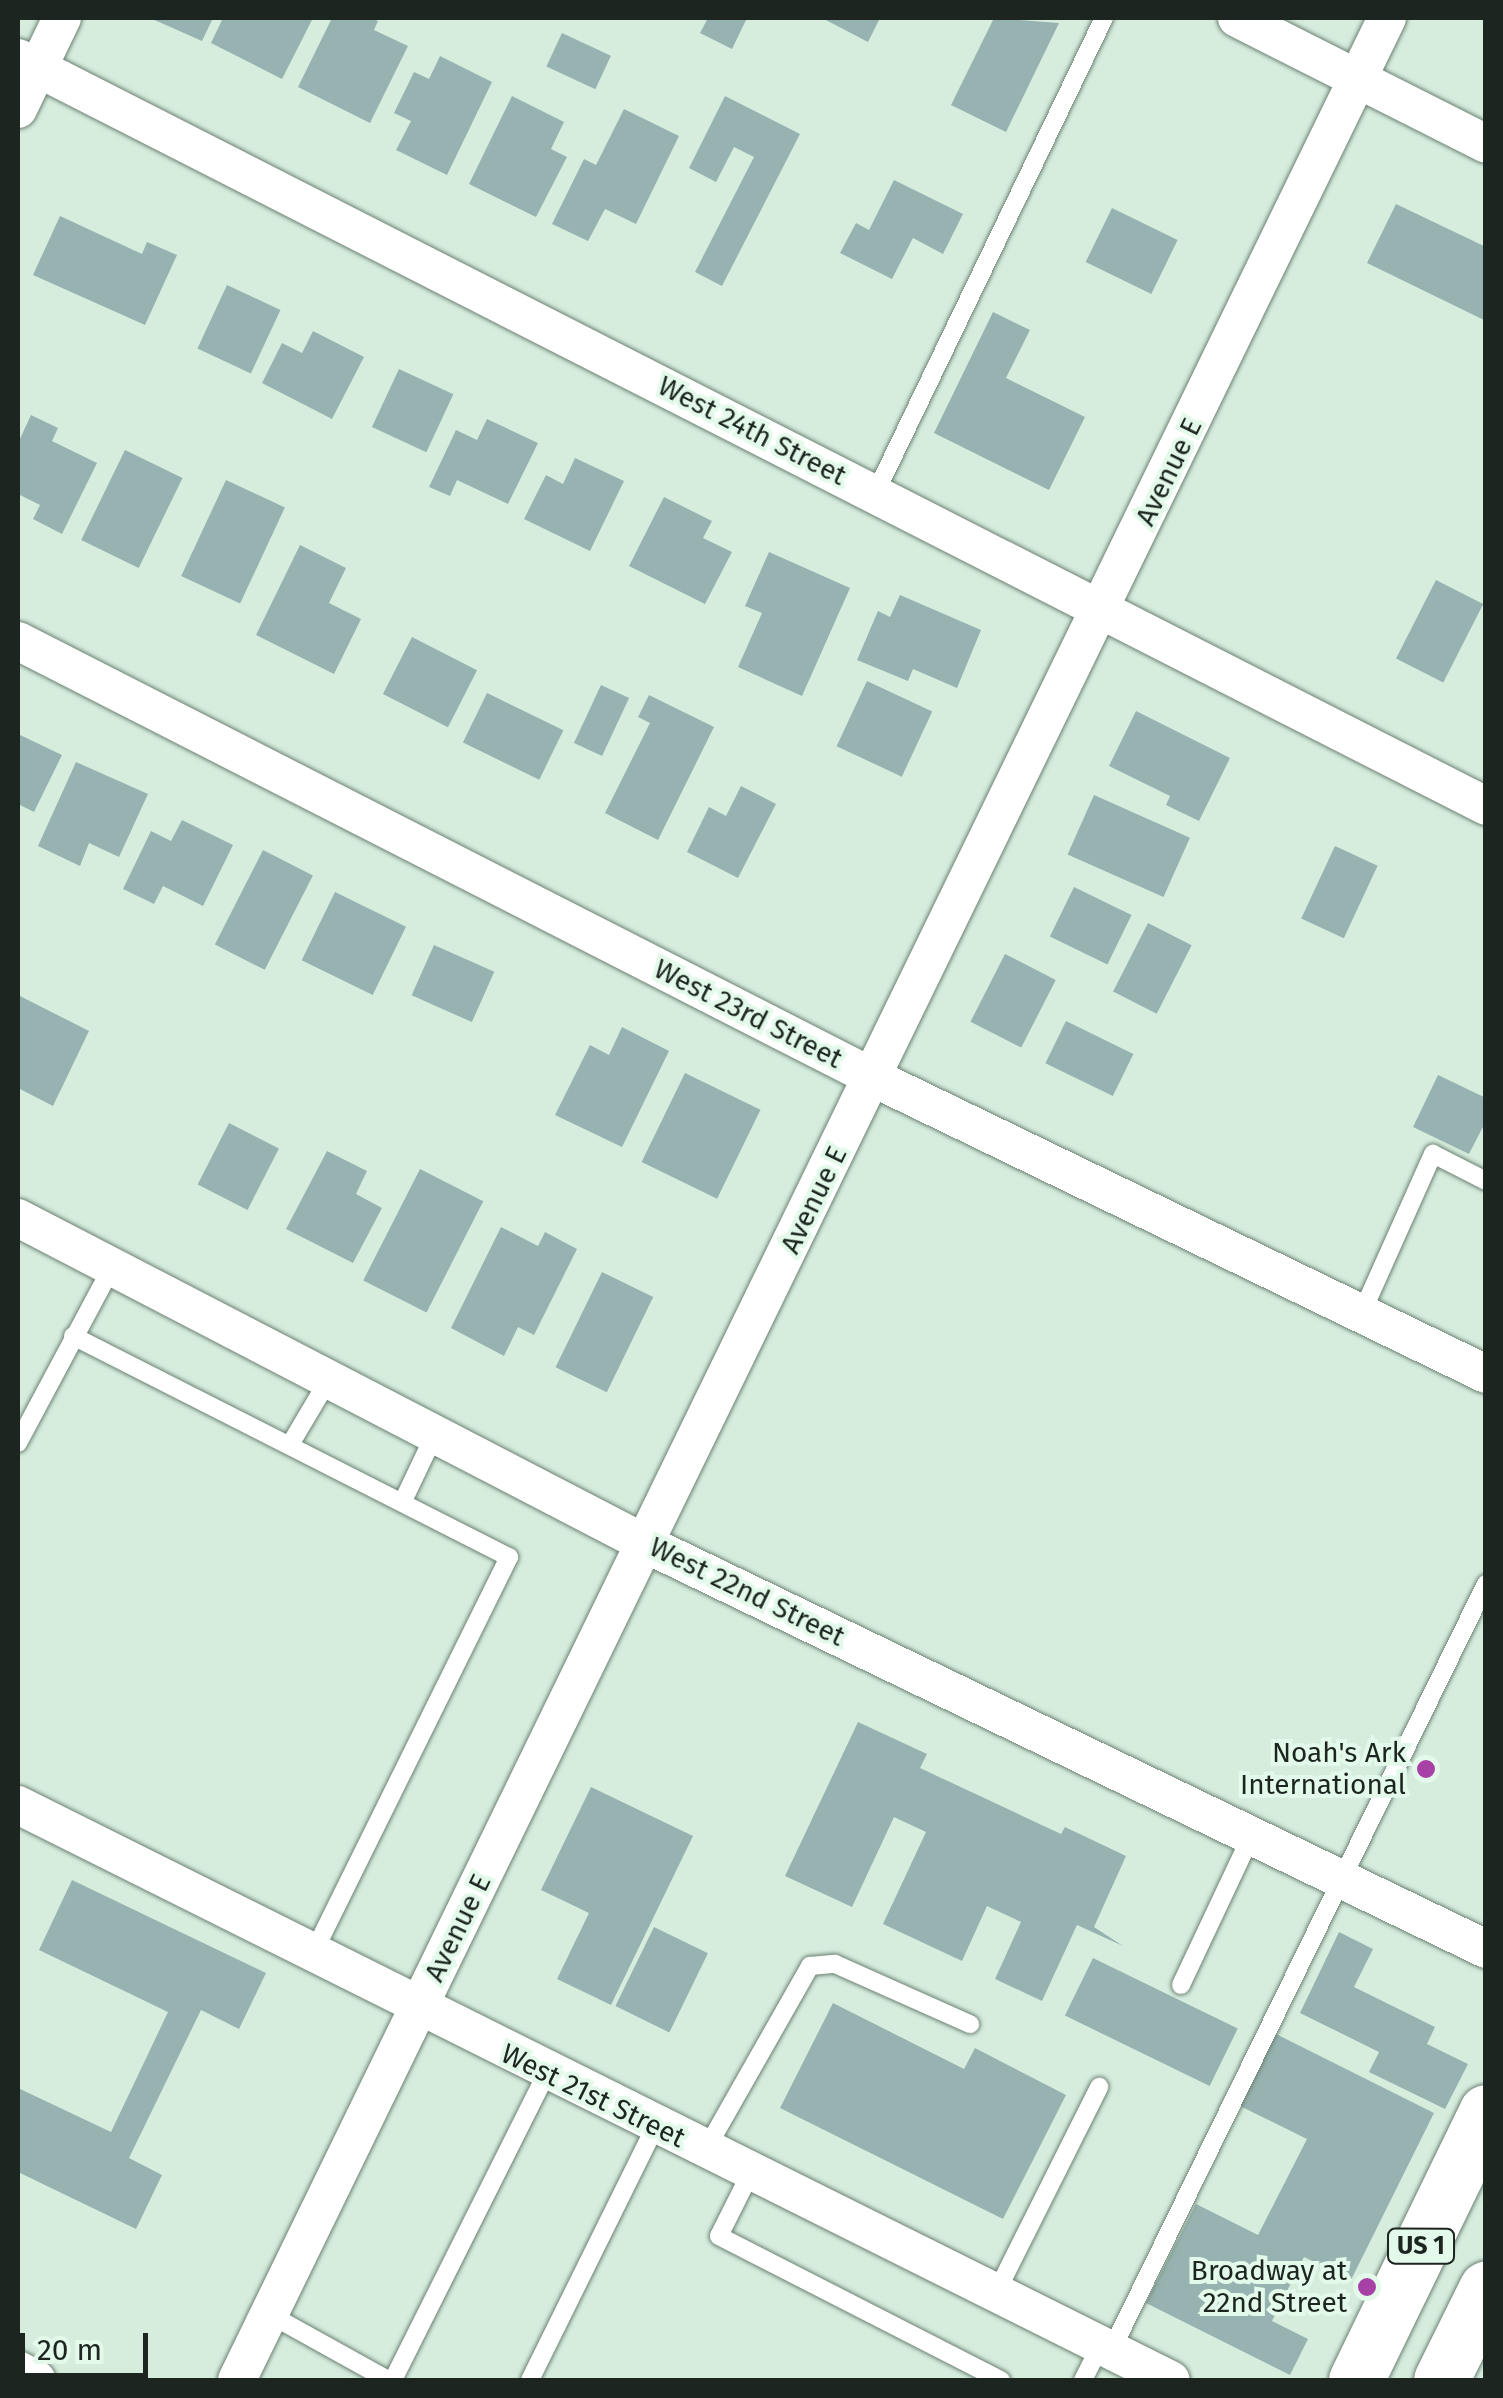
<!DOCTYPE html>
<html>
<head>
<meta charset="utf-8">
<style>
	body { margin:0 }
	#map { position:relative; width:1503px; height:2398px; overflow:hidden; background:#d6edde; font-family:"Fira Sans",sans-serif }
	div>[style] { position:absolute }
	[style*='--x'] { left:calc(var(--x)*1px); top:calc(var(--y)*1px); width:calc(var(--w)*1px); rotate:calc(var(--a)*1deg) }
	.building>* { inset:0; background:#97b3b1; transform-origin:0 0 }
	.roads { filter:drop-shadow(0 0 2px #6c8173) drop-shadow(0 0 2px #6c8173) }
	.service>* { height:18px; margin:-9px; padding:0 9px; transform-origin:9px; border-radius:9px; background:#fff }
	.minor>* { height:38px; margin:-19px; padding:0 19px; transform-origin:19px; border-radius:19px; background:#fff }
	.primary>* { height:55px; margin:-27.5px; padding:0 27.5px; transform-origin:27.5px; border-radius:27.5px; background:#fff }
	.dots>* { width:28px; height:28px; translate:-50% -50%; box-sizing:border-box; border:5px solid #e3faeb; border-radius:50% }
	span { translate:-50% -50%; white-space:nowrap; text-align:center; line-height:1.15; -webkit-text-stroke:8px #e3faeb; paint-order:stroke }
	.shield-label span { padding:2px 8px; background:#e3faeb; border:2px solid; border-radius:8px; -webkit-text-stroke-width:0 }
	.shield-label { font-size:25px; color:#1c251f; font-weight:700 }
	.street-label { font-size:28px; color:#1c251f }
	.poi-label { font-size:28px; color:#1c251f }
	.right { translate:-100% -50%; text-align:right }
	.frame { position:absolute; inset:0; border:20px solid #1c251f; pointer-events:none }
	.scale { position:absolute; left:20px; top:2333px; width:128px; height:45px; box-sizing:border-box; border:5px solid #1c251f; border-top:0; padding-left:12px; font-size:30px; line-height:35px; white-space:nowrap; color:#1c251f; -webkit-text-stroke:8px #e3faeb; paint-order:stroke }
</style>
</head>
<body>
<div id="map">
	<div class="building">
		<div style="clip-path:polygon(150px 18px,213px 18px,202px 41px)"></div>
		<div style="clip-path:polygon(223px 18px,313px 18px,282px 79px,211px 43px)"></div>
		<div style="clip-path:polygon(332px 18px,371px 18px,378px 21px,374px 30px,408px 46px,370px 123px,298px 87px)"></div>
		<div style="clip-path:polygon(708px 18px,747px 18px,732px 49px,700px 33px)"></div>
		<div style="clip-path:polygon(822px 18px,880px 18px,868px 42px)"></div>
		<div style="clip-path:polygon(994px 18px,1059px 23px,1006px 132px,951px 105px)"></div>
		<div style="left:562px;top:33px;width:54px;height:37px;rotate:25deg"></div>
		<div style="clip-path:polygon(440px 56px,492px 82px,447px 175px,396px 150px,411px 121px,394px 113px,414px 72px,429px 79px)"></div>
		<div style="clip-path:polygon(512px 96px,564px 122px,551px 149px,567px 157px,536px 217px,469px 184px)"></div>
		<div style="clip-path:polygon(725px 96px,800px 134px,722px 286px,695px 272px,754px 157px,734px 147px,716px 182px,689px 168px)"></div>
		<div style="clip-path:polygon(624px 109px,679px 136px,636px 224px,605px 209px,588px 241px,552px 224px,584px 159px,596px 165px)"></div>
		<div style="clip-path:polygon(894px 180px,963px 214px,943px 254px,913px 238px,892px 279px,840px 253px,856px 223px,869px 230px)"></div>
		<div style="clip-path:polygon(1396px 204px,1486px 247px,1486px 321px,1367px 263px)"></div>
		<div style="left:1112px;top:208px;width:73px;height:60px;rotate:26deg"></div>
		<div style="clip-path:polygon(60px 216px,142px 254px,147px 242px,177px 255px,145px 325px,33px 275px)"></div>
		<div style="left:227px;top:285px;width:59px;height:70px;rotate:25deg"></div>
		<div style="clip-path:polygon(993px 312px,1030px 330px,1006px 378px,1085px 417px,1049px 490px,934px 433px)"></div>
		<div style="clip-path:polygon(313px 331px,364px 357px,332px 419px,262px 383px,282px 343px,302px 353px)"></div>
		<div style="left:399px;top:369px;width:60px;height:64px;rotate:25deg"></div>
		<div style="clip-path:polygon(31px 415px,58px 428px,52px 441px,97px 463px,62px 534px,33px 519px,40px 505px,18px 494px,18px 443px)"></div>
		<div style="clip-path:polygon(487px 419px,538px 443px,508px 504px,457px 480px,450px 496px,429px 487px,456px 430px,477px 440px)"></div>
		<div style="left:125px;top:450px;width:64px;height:100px;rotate:26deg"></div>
		<div style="clip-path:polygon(575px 458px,624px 481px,590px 551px,524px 519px,546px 475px,563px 484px)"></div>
		<div style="left:226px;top:480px;width:65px;height:106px;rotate:25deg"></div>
		<div style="clip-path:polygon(664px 497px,712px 521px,703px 538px,732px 552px,705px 604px,629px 566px)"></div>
		<div style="clip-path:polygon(300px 545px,346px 568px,329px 603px,361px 619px,334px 674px,256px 635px)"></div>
		<div style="clip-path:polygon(769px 552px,850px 588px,802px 696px,738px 667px,762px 613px,745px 606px)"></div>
		<div style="left:1436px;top:580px;width:53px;height:88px;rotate:27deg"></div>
		<div style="clip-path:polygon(900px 595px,981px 630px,957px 688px,913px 669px,908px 681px,857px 660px,878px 611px,890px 617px)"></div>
		<div style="left:412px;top:637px;width:73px;height:64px;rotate:27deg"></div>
		<div style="left:867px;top:681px;width:72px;height:72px;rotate:25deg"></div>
		<div style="left:601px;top:685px;width:31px;height:64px;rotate:25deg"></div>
		<div style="left:487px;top:693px;width:85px;height:55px;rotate:26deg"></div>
		<div style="clip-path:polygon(649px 695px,714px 727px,658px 840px,605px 813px,650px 723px,638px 717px)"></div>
		<div style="clip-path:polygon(1136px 711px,1230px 758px,1199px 821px,1166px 805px,1170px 796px,1109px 766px)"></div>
		<div style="clip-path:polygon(18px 734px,62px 755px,34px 812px,18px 804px)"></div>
		<div style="clip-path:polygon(76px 762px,148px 794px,119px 857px,89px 843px,80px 866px,38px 846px)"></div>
		<div style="clip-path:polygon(741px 786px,776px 804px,738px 878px,687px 852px,709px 807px,726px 816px)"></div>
		<div style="left:1094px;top:795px;width:105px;height:65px;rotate:24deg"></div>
		<div style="clip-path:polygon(182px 820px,233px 845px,203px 906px,163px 886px,154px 904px,123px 889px,151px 831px,171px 841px)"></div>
		<div style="left:1335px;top:846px;width:47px;height:80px;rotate:25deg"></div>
		<div style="left:263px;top:850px;width:56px;height:106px;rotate:27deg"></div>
		<div style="left:1074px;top:887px;width:64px;height:55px;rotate:26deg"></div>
		<div style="left:335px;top:892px;width:79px;height:76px;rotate:26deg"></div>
		<div style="left:1148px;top:923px;width:49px;height:77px;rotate:27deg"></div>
		<div style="left:434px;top:945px;width:66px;height:55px;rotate:24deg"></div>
		<div style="left:1005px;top:954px;width:57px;height:76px;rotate:27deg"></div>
		<div style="clip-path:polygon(18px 995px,89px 1031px,53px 1106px,18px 1088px)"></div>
		<div style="left:1066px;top:1021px;width:75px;height:47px;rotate:26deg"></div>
		<div style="clip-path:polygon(622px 1027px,669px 1051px,622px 1147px,555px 1115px,590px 1045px,609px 1055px)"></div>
		<div style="left:685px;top:1073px;width:84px;height:99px;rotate:26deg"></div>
		<div style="clip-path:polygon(1438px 1075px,1486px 1098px,1486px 1121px,1469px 1154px,1413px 1127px)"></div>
		<div style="left:229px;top:1123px;width:56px;height:69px;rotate:27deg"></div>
		<div style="clip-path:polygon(327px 1151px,367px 1171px,356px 1194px,382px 1208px,353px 1263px,286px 1229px)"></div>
		<div style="left:420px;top:1169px;width:71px;height:125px;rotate:27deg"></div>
		<div style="clip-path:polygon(501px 1227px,538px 1246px,545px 1232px,577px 1249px,534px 1335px,518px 1327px,504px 1356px,451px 1328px)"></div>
		<div style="left:602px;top:1272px;width:57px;height:106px;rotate:26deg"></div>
		<div style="clip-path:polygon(858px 1722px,927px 1754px,920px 1768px,1061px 1834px,1065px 1827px,1126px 1856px,1094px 1927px,1123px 1946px,1077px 1925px,1042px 2001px,995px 1979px,1021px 1922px,987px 1906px,962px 1961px,883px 1924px,926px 1832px,894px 1817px,852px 1907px,785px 1876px)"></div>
		<div style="clip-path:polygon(591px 1787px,693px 1836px,611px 2005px,557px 1979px,589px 1913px,541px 1890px)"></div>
		<div style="clip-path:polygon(72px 1880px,266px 1973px,239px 2029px,201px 2010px,129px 2158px,162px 2175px,136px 2229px,18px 2172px,18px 2088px,111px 2132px,168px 2012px,39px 1950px)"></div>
		<div style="left:654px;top:1927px;width:60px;height:88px;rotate:26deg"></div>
		<div style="clip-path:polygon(1339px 1932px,1373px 1949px,1354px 1987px,1435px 2027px,1427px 2044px,1468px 2064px,1445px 2109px,1369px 2072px,1379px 2052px,1300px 2013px)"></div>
		<div style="left:1093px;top:1958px;width:161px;height:64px;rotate:26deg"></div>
		<div style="clip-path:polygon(833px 2003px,964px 2069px,975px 2048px,1066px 2095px,1003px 2219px,780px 2108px)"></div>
		<div style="clip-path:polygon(1274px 2033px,1434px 2113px,1351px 2280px,1304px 2257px,1272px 2321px,1308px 2339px,1290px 2375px,1146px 2303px,1196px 2204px,1258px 2235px,1307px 2139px,1238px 2105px)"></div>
	</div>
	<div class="roads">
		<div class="service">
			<div style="--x:875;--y:494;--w:528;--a:-64.31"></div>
			<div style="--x:1360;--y:1317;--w:179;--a:-65.9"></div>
			<div style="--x:1433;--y:1154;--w:59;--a:27"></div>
			<div style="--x:73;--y:1336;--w:489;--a:26.9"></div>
			<div style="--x:509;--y:1557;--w:444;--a:116.3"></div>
			<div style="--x:18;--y:1443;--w:200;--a:-61.9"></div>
			<div style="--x:291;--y:1443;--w:74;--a:-59.3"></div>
			<div style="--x:403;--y:1501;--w:74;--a:-64.5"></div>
			<div style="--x:1181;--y:1985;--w:165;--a:-64.8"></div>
			<div style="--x:705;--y:2151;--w:213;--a:-60.4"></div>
			<div style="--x:810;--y:1966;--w:25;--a:-5"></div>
			<div style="--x:835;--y:1964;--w:148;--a:24"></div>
			<div style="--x:750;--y:2174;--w:69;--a:116.6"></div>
			<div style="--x:719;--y:2236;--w:317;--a:27.1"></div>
			<div style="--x:995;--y:2295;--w:233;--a:-63.4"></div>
			<div style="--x:269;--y:2314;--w:136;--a:29"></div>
			<div style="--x:1111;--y:2351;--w:854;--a:-63.95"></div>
			<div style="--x:393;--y:2380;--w:343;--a:-63.4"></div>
			<div style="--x:530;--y:2380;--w:282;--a:-63.7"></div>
			<div style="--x:1083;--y:2380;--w:38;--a:-63"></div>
		</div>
		<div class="minor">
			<div style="--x:1237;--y:18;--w:279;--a:26.8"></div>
			<div style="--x:18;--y:58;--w:1648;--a:27"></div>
			<div style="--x:18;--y:109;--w:101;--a:-64.2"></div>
			<div style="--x:18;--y:641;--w:961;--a:27.04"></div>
			<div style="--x:874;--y:1078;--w:680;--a:25.81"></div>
			<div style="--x:18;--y:1218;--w:708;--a:27.43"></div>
			<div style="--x:646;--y:1544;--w:933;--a:25.74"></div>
			<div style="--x:18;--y:1805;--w:1288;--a:26.51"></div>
			<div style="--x:18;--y:2370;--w:21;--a:28"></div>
			<div style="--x:237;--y:2380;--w:2627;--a:-64.04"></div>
		</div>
		<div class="primary">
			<div style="--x:1356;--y:2380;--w:298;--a:-64.1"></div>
			<div style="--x:1441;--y:2380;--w:102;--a:-63.7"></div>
		</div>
	</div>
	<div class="dots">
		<div style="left:1426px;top:1769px;background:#a741a6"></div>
		<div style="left:1367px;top:2287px;background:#a741a6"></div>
	</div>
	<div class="shield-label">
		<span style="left:1421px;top:2246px">US 1</span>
	</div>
	<div class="street-label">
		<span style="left:752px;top:431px;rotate:27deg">West 24th Street</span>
		<span style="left:1169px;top:472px;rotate:-64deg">Avenue E</span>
		<span style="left:748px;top:1014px;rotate:27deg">West 23rd Street</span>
		<span style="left:814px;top:1200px;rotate:-64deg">Avenue E</span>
		<span style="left:747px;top:1592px;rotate:26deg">West 22nd Street</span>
		<span style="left:458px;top:1928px;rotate:-64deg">Avenue E</span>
		<span style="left:593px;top:2096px;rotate:26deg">West 21st Street</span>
	</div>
	<div class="poi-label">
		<span class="right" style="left:1406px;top:1769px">Noah's Ark<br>International</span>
		<span class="right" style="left:1347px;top:2287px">Broadway at<br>22nd Street</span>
	</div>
	<div class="frame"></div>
	<div class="scale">20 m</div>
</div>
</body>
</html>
